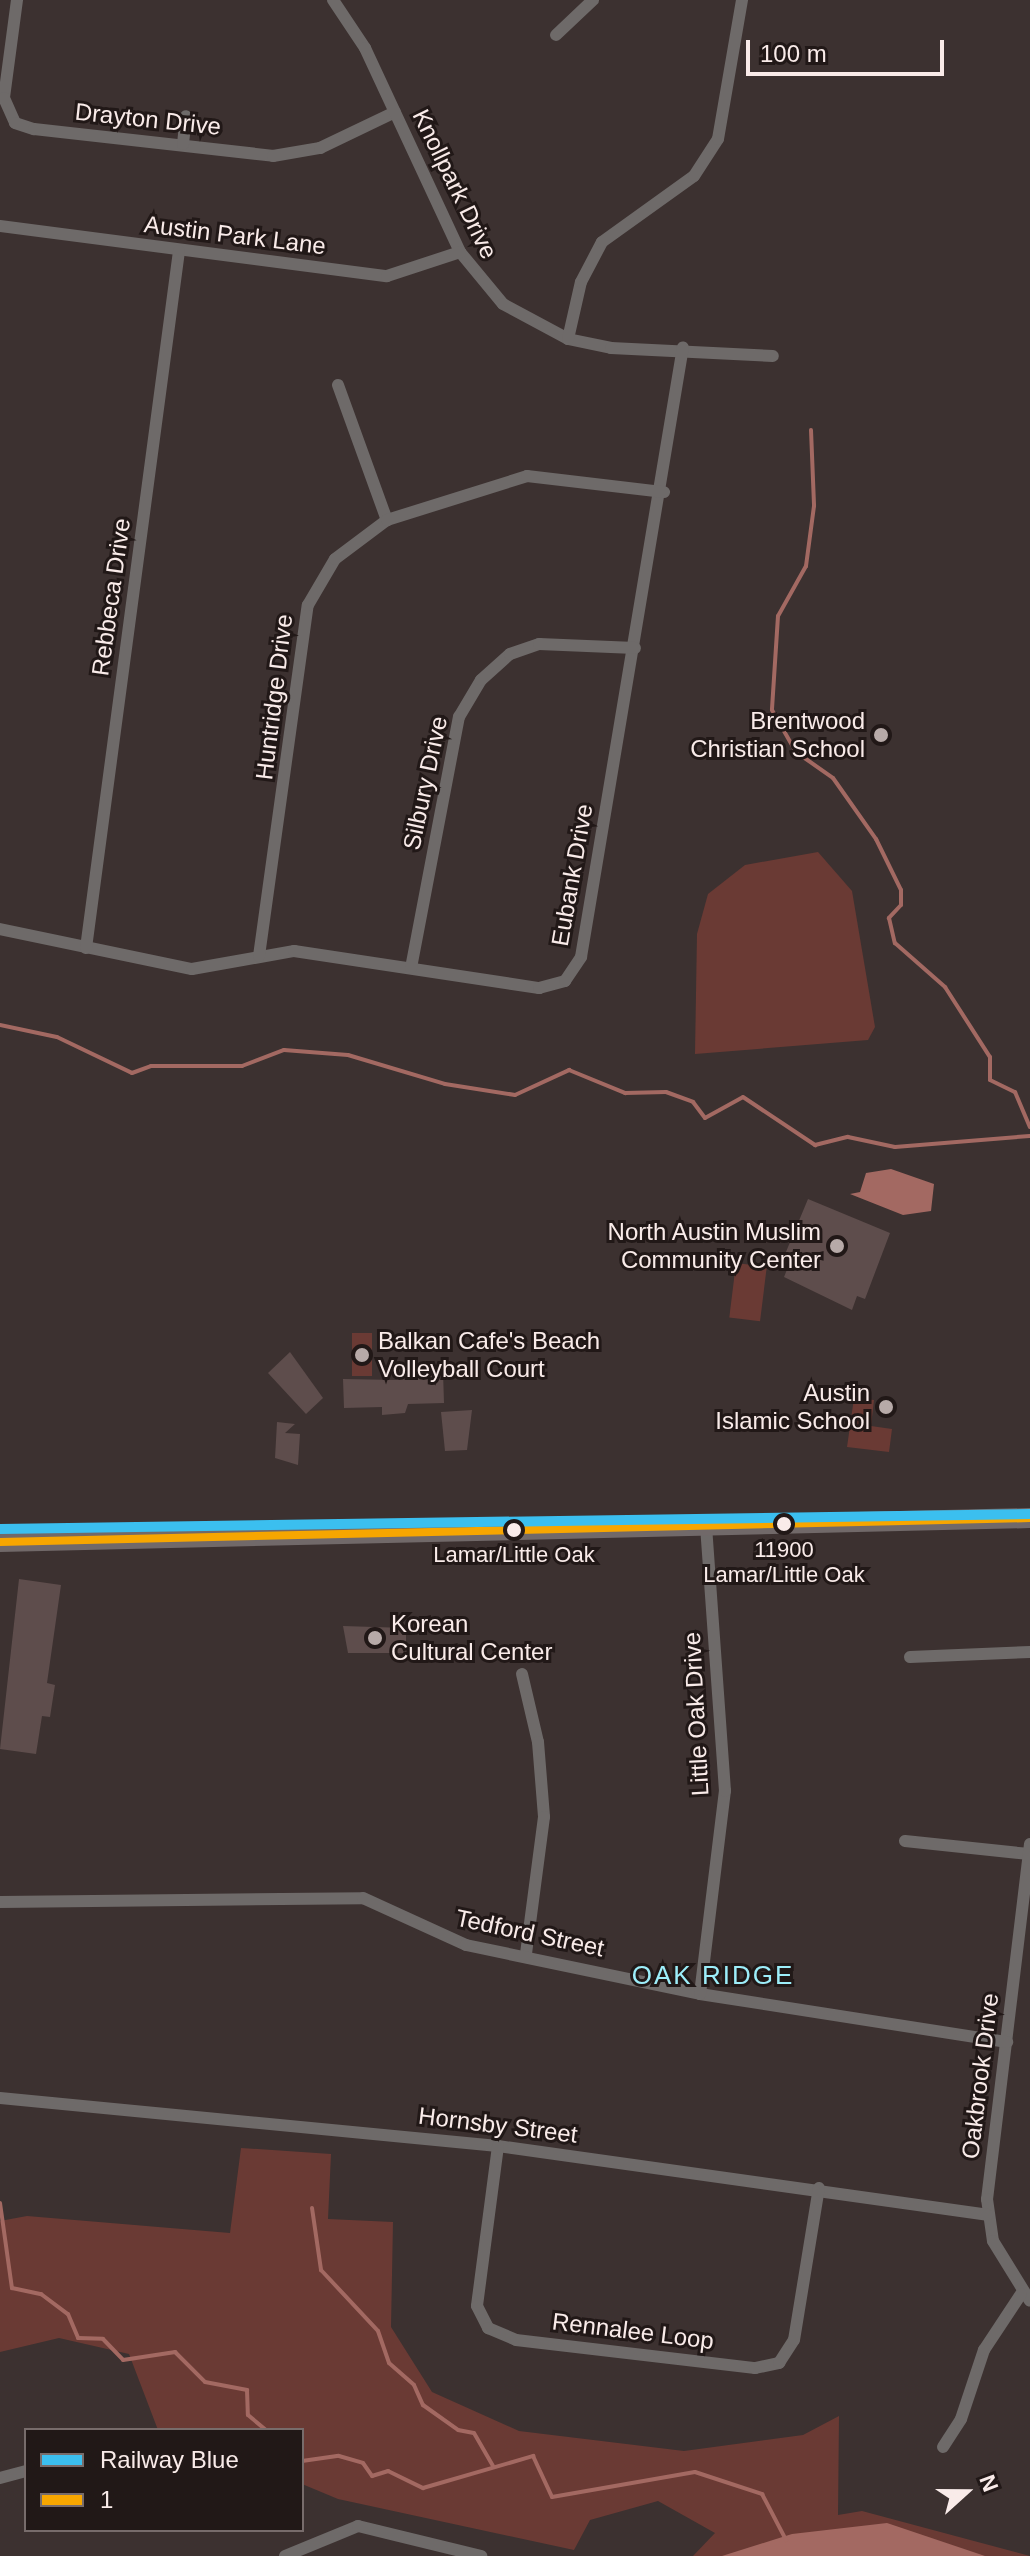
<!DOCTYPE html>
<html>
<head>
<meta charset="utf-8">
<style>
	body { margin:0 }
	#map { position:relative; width:1030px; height:2556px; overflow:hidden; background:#3c3130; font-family:Arial,sans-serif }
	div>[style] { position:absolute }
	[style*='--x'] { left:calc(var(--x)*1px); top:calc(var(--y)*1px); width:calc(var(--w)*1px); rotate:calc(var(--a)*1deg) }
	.green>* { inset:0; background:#6a3a34; transform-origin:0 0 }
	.water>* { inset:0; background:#a36962 }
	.stream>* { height:4px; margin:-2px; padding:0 2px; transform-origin:2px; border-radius:2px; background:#a36962 }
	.building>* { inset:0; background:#5e4d4c }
	.minor>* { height:12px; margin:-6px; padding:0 6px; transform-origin:6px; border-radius:6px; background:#6e6a69 }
	.primary>* { height:20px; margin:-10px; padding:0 10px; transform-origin:10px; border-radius:10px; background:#716969 }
	.bus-1>* { height:8px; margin:-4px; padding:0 4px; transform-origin:4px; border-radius:4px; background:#f7a600 }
	.rail-1>* { height:10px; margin:-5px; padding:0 5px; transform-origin:5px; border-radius:5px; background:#3bbfef }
	.dots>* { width:22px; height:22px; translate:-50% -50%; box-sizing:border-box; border:4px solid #211817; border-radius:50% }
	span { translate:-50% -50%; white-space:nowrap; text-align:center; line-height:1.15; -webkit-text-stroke:6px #211817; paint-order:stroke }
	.bus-label { font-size:22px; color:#f9ebe9 }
	.street-label { font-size:24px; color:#f9ebe9 }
	.poi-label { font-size:24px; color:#f9ebe9 }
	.right { translate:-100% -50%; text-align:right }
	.left { translate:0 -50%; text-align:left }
	.neighbourhood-label { font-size:26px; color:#9deefa; letter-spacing:2px }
	.legend { position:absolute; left:24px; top:2428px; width:280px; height:104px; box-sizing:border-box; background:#211817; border:2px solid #776c6b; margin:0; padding:10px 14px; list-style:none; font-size:24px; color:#f9ebe9 }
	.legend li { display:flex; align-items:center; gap:16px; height:40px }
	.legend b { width:40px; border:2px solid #776c6b }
	.north { position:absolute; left:926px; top:2452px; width:80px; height:80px; -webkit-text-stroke:6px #211817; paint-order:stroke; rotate:69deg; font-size:22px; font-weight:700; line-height:32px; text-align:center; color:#f9ebe9 }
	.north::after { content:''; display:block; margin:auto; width:28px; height:36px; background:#f9ebe9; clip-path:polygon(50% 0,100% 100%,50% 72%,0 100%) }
	.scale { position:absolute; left:746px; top:40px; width:198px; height:36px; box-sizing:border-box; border:4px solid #f9ebe9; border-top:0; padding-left:10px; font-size:24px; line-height:28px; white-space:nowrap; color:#f9ebe9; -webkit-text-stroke:6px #211817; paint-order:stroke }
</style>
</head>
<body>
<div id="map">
	<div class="green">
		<div style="clip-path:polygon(818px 852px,852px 891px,875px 1027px,868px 1040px,695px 1054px,697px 934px,708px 894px,745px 865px)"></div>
		<div style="left:736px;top:1263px;width:31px;height:55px;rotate:7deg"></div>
		<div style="left:352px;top:1333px;width:20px;height:43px"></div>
		<div style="clip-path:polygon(854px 1398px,874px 1400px,871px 1426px,892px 1429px,889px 1452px,847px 1447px)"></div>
		<div style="clip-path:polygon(241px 2148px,331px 2154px,328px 2219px,393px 2222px,391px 2327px,432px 2392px,519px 2431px,684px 2451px,803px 2435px,839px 2416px,838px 2515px,862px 2511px,1030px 2556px,693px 2556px,715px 2533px,658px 2501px,590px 2520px,574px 2550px,338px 2499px,302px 2484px,302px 2430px,158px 2430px,129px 2354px,59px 2338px,0 2352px,0 2221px,27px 2216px,230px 2233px)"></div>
	</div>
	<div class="water">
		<div style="clip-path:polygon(891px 1169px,934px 1184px,931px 1211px,903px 1215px,850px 1194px,860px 1192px,866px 1173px)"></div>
		<div style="clip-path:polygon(887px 2523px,985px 2556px,722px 2556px,792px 2534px)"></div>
	</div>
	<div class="stream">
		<div style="--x:811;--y:430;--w:76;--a:87.7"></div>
		<div style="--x:814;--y:506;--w:61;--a:97.6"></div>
		<div style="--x:806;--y:566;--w:57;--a:119.2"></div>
		<div style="--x:778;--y:616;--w:94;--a:93.7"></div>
		<div style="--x:772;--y:710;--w:48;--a:60.3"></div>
		<div style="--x:796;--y:752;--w:45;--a:35.1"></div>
		<div style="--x:833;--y:778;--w:75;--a:54.8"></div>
		<div style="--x:876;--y:839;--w:57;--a:63.9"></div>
		<div style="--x:901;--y:890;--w:15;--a:90"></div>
		<div style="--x:901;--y:905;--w:18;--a:133"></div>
		<div style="--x:889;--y:918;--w:26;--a:77"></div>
		<div style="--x:895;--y:943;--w:67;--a:41.3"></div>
		<div style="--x:945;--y:987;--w:83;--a:57.3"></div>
		<div style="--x:990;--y:1057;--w:23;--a:90"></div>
		<div style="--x:990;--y:1080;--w:28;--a:26"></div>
		<div style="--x:1015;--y:1092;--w:38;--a:67"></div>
		<div style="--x:0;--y:1025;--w:58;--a:11.9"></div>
		<div style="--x:57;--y:1037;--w:83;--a:25.6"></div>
		<div style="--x:132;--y:1073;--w:20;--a:-20"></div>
		<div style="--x:151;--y:1066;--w:91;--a:0"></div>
		<div style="--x:242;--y:1066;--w:45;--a:-20.9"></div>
		<div style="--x:284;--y:1050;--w:64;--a:4.5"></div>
		<div style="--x:348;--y:1055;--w:101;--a:16.6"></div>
		<div style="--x:445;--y:1084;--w:71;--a:8.9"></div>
		<div style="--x:515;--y:1095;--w:60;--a:-24.8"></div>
		<div style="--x:569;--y:1070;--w:61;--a:22.3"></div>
		<div style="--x:625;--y:1093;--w:41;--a:-1.4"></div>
		<div style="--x:666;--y:1092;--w:29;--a:20"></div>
		<div style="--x:693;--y:1102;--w:20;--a:53"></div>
		<div style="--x:705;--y:1118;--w:43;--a:-28.9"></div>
		<div style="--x:743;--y:1097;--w:87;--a:33.7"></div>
		<div style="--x:815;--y:1145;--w:34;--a:-14"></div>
		<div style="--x:848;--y:1137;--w:48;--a:12"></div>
		<div style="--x:895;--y:1147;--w:135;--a:-4.7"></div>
		<div style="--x:0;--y:2203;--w:86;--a:82"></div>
		<div style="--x:12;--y:2288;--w:30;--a:12"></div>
		<div style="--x:41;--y:2294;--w:34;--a:37"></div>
		<div style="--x:68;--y:2314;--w:26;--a:67"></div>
		<div style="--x:78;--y:2338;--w:25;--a:2"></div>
		<div style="--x:103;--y:2339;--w:29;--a:46"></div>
		<div style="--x:123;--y:2360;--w:53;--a:-8.7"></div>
		<div style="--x:175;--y:2352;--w:42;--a:45"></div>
		<div style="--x:205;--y:2382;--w:43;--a:10.8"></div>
		<div style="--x:247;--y:2390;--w:25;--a:88"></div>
		<div style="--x:248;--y:2415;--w:23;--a:40"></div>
		<div style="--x:312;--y:2208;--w:63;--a:81.7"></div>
		<div style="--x:321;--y:2270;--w:83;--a:46.9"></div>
		<div style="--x:378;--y:2331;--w:34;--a:71"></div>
		<div style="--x:389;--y:2363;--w:33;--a:41"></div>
		<div style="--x:414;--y:2385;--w:22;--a:66"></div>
		<div style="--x:423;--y:2405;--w:43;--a:35.5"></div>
		<div style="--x:458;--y:2430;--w:16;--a:11"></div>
		<div style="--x:474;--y:2433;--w:38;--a:60"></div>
		<div style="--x:302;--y:2461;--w:37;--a:-8"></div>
		<div style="--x:339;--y:2456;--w:25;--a:16"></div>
		<div style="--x:363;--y:2463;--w:16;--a:55"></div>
		<div style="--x:372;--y:2476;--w:17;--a:-17"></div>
		<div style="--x:388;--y:2471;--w:39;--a:26"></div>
		<div style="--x:423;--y:2488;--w:115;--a:-16.2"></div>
		<div style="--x:533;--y:2456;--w:45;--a:65.1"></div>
		<div style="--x:552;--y:2497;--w:145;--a:-9.9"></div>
		<div style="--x:695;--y:2472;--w:71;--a:18.2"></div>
		<div style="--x:762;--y:2494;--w:52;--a:62.4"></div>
	</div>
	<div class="building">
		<div style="clip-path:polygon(808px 1199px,890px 1233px,865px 1299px,857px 1296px,852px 1310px,784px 1277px,790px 1262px,783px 1259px)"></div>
		<div style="clip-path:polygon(290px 1352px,323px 1398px,306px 1414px,268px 1373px)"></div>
		<div style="clip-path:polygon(415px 1370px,443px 1371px,444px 1403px,408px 1404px,405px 1413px,382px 1415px,382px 1407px,344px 1408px,343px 1379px,396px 1380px)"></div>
		<div style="clip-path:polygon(472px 1410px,467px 1450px,445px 1451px,441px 1412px)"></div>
		<div style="clip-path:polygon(277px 1422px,295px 1424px,285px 1433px,300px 1434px,298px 1465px,275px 1458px)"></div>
		<div style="clip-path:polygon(19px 1579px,61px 1585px,47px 1683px,55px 1685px,50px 1717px,42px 1716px,36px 1754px,0 1749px)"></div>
		<div style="clip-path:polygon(343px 1626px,406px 1628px,406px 1653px,348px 1653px)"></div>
	</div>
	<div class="minor">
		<div style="--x:17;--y:0;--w:99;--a:97.6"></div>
		<div style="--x:4;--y:98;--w:27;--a:66"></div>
		<div style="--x:15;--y:123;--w:20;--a:18"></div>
		<div style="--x:34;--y:129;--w:241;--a:6.4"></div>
		<div style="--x:273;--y:156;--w:48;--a:-9.7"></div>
		<div style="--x:320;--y:148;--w:83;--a:-25.6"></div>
		<div style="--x:333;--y:0;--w:58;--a:56.3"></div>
		<div style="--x:365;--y:48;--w:225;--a:65"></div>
		<div style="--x:460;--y:252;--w:67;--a:50.4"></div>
		<div style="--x:503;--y:304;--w:74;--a:28.3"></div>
		<div style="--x:568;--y:339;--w:44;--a:11.8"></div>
		<div style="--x:611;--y:348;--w:162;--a:2.8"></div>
		<div style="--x:556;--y:35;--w:51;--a:-43.4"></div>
		<div style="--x:183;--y:144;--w:28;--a:-84"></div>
		<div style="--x:0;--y:226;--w:390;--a:7.4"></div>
		<div style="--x:387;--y:276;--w:77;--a:-18.2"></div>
		<div style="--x:568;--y:339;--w:58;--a:-77.2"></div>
		<div style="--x:581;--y:282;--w:45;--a:-62.3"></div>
		<div style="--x:602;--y:242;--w:113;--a:-35.7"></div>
		<div style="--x:694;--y:176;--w:44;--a:-57"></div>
		<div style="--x:718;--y:139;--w:141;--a:-80.2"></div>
		<div style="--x:338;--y:385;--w:144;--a:70.1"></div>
		<div style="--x:0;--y:929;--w:196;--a:11.8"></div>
		<div style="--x:192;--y:969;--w:104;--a:-10"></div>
		<div style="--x:294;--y:951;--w:248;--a:8.6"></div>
		<div style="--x:539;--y:988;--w:27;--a:-15"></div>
		<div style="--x:565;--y:981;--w:29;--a:-56"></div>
		<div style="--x:581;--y:957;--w:618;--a:-80.51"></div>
		<div style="--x:86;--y:948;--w:703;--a:-82.4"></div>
		<div style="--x:259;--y:956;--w:354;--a:-82.1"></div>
		<div style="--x:308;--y:605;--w:53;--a:-59.6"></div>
		<div style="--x:335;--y:559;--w:65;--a:-36.9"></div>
		<div style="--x:387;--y:520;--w:147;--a:-17.4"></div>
		<div style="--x:527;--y:476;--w:138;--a:6.7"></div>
		<div style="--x:411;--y:968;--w:256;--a:-79.2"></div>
		<div style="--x:459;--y:717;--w:43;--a:-59.3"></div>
		<div style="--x:481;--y:680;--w:39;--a:-42"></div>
		<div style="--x:510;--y:654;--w:31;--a:-19"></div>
		<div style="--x:539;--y:644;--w:96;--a:2.4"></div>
		<div style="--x:910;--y:1657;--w:120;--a:-2.4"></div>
		<div style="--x:522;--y:1674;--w:70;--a:76.8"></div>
		<div style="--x:538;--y:1742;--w:75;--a:85.4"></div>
		<div style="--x:544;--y:1817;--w:137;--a:97.5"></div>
		<div style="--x:905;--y:1841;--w:125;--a:6"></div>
		<div style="--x:1030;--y:1844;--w:358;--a:96.9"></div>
		<div style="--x:987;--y:2199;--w:42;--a:81.9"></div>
		<div style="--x:993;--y:2241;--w:70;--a:58.3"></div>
		<div style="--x:0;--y:1902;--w:363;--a:-0.6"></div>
		<div style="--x:363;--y:1898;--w:113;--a:24.5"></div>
		<div style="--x:466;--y:1945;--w:239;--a:11.8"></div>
		<div style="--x:700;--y:1994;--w:311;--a:8.9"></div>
		<div style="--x:700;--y:1994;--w:205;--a:-83"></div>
		<div style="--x:725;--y:1791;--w:265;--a:-94.1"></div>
		<div style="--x:0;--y:2098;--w:500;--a:5.51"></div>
		<div style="--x:498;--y:2146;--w:494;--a:8"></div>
		<div style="--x:498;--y:2146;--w:161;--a:97.5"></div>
		<div style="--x:477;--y:2306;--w:25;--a:63"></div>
		<div style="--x:488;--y:2328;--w:30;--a:23"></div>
		<div style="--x:516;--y:2340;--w:241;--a:6.7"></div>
		<div style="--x:755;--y:2368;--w:25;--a:-12"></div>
		<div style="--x:779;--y:2363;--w:27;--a:-57"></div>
		<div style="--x:794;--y:2340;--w:154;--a:-80.7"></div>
		<div style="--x:943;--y:2447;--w:33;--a:-57"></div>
		<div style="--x:961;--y:2419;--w:73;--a:-71.6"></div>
		<div style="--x:984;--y:2350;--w:67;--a:-56.5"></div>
		<div style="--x:0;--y:2478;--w:27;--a:-15"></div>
		<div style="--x:285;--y:2556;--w:79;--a:-22.3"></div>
		<div style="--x:358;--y:2526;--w:127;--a:13.7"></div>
	</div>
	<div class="primary">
		<div style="--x:0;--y:1542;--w:1030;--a:-1.33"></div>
	</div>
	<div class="bus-1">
		<div style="--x:0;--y:1542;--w:1030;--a:-1.33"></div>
	</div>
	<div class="rail-1">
		<div style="--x:0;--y:1529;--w:1030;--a:-0.83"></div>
	</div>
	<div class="dots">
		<div style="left:881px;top:735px;background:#b7aaa8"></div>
		<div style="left:837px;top:1246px;background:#b7aaa8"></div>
		<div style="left:362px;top:1355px;background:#b7aaa8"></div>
		<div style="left:886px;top:1407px;background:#b7aaa8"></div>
		<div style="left:784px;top:1524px;background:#f9ebe9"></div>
		<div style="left:514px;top:1530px;background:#f9ebe9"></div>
		<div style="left:375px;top:1638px;background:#b7aaa8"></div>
	</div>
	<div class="bus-label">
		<span style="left:784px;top:1562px">11900<br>Lamar/Little Oak</span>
		<span style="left:514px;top:1555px">Lamar/Little Oak</span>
	</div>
	<div class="street-label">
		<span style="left:148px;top:119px;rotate:6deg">Drayton Drive</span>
		<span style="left:455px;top:184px;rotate:64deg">Knollpark Drive</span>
		<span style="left:235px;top:235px;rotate:7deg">Austin Park Lane</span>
		<span style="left:111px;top:597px;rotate:-82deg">Rebbeca Drive</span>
		<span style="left:274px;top:697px;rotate:-83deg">Huntridge Drive</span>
		<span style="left:425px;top:783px;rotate:-78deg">Silbury Drive</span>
		<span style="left:572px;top:875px;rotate:-80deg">Eubank Drive</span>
		<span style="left:696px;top:1714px;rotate:-93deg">Little Oak Drive</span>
		<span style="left:530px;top:1933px;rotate:12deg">Tedford Street</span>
		<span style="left:980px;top:2076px;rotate:-83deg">Oakbrook Drive</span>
		<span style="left:498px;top:2125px;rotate:7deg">Hornsby Street</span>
		<span style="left:633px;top:2331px;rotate:7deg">Rennalee Loop</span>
	</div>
	<div class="poi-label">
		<span class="right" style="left:865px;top:735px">Brentwood<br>Christian School</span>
		<span class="right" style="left:821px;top:1246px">North Austin Muslim<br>Community Center</span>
		<span class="left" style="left:378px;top:1355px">Balkan Cafe's Beach<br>Volleyball Court</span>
		<span class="right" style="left:870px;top:1407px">Austin<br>Islamic School</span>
		<span class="left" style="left:391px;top:1638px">Korean<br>Cultural Center</span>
	</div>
	<div class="neighbourhood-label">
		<span style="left:713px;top:1976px">OAK RIDGE</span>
	</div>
	<ul class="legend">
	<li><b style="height:10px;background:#3bbfef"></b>Railway Blue</li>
	<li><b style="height:10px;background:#f7a600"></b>1</li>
	</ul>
	<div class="north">N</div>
	<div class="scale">100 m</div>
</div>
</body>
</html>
